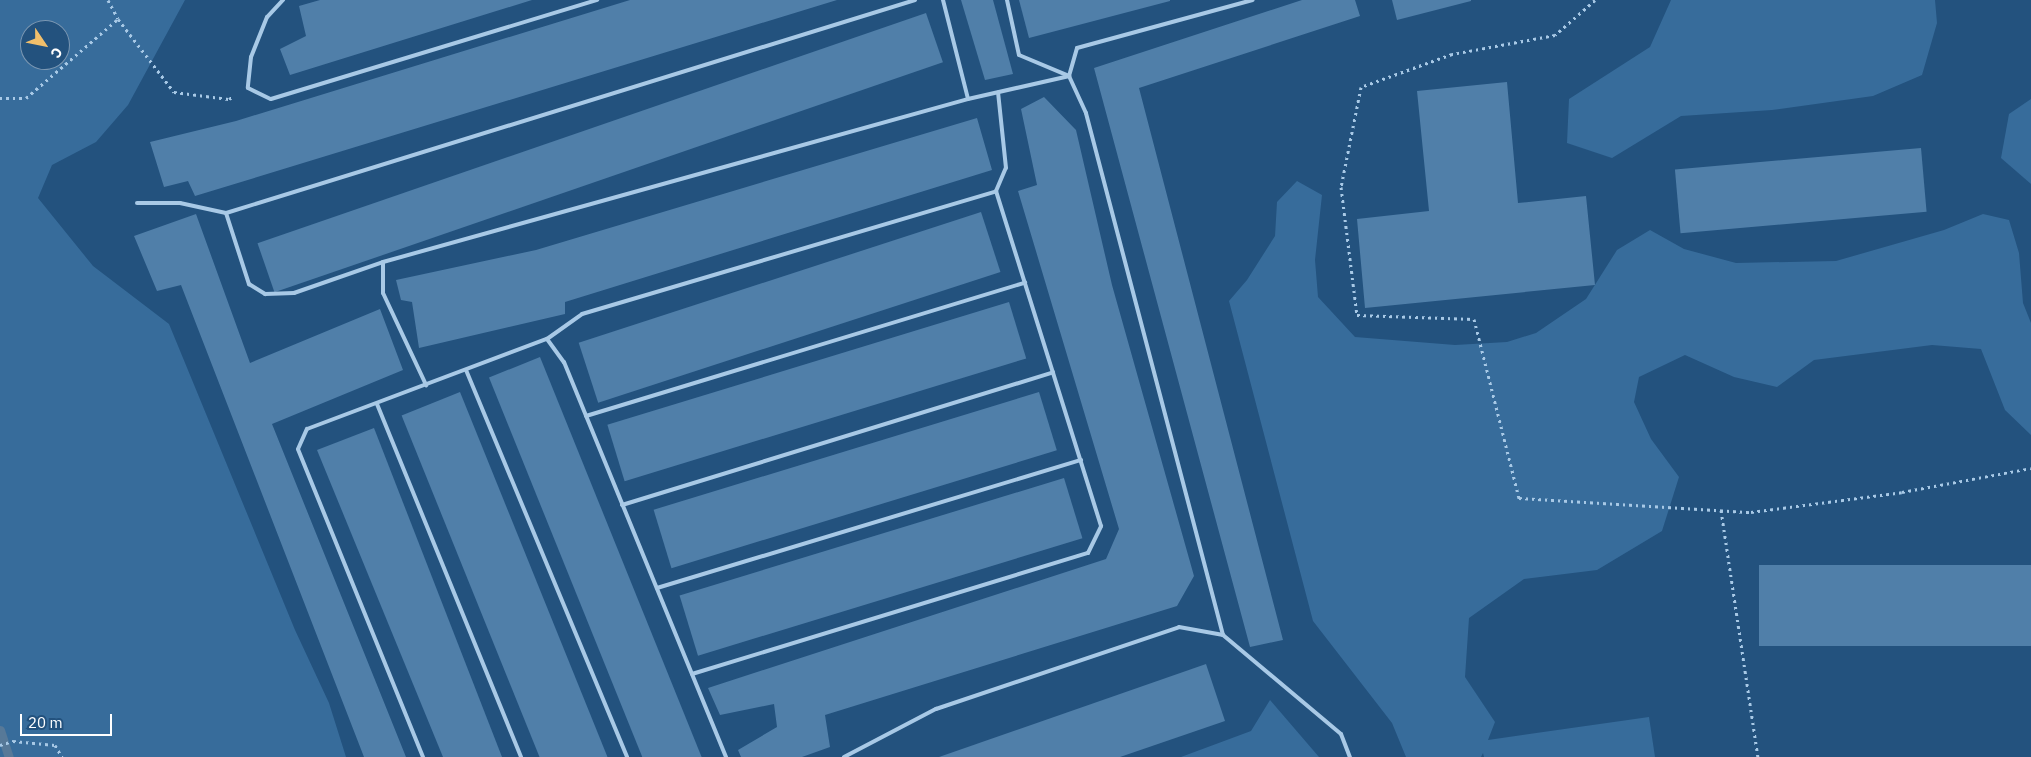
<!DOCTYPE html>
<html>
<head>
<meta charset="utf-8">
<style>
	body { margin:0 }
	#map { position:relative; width:2031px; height:757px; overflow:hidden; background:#23527e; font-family:"IBM Plex Sans",sans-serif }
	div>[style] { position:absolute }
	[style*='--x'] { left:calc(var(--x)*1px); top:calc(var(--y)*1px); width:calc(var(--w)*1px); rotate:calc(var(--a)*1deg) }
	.green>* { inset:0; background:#376c9b }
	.stream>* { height:9px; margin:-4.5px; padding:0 4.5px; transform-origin:4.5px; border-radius:4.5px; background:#577998 }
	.building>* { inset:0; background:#507fa9; transform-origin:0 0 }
	.path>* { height:3px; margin-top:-1.5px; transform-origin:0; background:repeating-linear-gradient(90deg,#a8c9e6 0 2.5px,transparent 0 6.5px) }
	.service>* { height:4px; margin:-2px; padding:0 2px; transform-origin:2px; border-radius:2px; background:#a8c9e6 }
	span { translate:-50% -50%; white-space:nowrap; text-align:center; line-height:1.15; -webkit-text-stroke:4px #23527e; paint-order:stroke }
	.north { position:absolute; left:20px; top:20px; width:50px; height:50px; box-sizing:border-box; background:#23527e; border:1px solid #7b97b2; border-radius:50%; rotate:124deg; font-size:14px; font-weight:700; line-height:20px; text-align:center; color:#fff }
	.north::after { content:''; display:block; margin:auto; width:18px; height:22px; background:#f1bf6b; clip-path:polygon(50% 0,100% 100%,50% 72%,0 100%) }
	.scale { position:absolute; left:20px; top:714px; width:92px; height:22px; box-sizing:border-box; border:2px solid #fff; border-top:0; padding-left:6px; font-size:15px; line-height:18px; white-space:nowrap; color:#fff; -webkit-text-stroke:4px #23527e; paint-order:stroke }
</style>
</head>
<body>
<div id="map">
	<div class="green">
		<div style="clip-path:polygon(evenodd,0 0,185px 0,128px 105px,96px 142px,52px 165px,38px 198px,93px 266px,169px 324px,295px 630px,329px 703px,346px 757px,0 757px,0 0,30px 30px,60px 30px,60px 60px,30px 60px,30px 30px)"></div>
		<div style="clip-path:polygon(1671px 0,1935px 0,1937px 23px,1922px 75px,1873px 96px,1772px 110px,1681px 116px,1612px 158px,1567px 143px,1569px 99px,1650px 47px)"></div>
		<div style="clip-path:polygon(2031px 99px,2031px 184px,2001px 158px,2009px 114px)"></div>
		<div style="clip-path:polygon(1297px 181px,1322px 195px,1315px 260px,1318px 297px,1355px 337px,1455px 345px,1507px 342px,1536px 333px,1586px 299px,1617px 250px,1650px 230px,1684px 249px,1736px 263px,1836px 261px,1944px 230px,1983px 214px,2009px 220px,2019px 253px,2023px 303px,2031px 323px,2031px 435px,2005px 410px,1981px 349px,1932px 345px,1814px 360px,1777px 387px,1734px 377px,1685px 355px,1639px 377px,1634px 402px,1651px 439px,1679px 477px,1662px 531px,1597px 570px,1524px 579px,1469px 618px,1465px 677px,1495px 722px,1488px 740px,1649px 717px,1655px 757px,1484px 757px,1483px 753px,1481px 757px,1406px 757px,1392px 723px,1313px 621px,1229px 301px,1247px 280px,1275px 236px,1277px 202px)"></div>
		<div style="clip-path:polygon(1270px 700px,1319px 757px,1181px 757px,1251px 731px)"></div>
	</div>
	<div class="stream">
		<div style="--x:0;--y:730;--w:28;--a:72"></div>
	</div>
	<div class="building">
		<div style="clip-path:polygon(320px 0,532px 0,290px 75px,280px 49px,306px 36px,299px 6px)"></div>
		<div style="clip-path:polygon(630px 0,837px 0,195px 196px,188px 181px,164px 187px,150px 142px,236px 121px)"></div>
		<div style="clip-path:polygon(961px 0,993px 0,1013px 74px,985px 80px)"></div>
		<div style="clip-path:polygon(1019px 0,1170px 0,1170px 1px,1029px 38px)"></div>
		<div style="clip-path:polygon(1302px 0,1355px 0,1360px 16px,1139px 88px,1283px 640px,1250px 647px,1094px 68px)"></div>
		<div style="clip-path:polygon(1392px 0,1471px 0,1471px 1px,1397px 20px)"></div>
		<div style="left:926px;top:13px;width:52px;height:707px;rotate:71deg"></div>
		<div style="clip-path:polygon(1507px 82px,1518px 203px,1586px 196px,1595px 285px,1365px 308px,1357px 219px,1429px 211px,1417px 91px)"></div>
		<div style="clip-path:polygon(1044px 97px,1076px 130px,1112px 285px,1194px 576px,1177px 606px,825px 715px,830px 747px,802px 757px,741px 757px,738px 750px,777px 727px,774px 704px,720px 715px,708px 688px,1106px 559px,1119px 529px,1018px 191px,1037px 185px,1021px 109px)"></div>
		<div style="clip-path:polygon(977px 118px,992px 170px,565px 302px,565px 314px,419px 348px,412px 302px,401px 300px,396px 280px,536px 250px)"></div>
		<div style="left:1921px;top:148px;width:64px;height:247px;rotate:85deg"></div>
		<div style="left:981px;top:212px;width:63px;height:423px;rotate:72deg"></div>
		<div style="clip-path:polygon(196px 214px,250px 363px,380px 309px,403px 370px,272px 424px,406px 757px,364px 757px,181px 285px,157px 291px,134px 236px)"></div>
		<div style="left:1009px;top:302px;width:59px;height:420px;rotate:73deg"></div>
		<div style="left:540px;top:357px;width:433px;height:55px;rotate:68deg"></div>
		<div style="left:460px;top:392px;width:394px;height:63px;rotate:68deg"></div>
		<div style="left:1039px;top:392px;width:61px;height:403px;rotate:73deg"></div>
		<div style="clip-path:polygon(374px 428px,502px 757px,443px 757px,317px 450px)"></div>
		<div style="left:1064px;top:478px;width:63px;height:402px;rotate:73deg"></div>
		<div style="left:2031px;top:565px;width:81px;height:272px;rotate:90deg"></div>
		<div style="clip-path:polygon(1206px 664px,1225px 721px,1120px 757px,939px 757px)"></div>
	</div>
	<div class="path">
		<div style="--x:108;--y:0;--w:21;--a:62"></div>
		<div style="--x:118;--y:19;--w:92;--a:52.5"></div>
		<div style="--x:174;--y:92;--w:55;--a:7.3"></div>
		<div style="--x:229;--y:99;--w:6;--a:-31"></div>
		<div style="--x:1595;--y:0;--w:53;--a:138.8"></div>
		<div style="--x:1555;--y:35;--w:105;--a:169.5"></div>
		<div style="--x:1452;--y:54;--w:97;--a:160.1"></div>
		<div style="--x:1361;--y:87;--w:102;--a:101.3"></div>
		<div style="--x:1341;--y:187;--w:129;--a:82.9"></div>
		<div style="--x:1357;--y:315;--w:117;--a:2"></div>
		<div style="--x:1474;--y:319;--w:185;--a:75.9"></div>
		<div style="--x:1519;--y:498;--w:232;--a:3.5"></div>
		<div style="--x:1751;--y:512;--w:152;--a:-7.5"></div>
		<div style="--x:1902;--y:492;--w:131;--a:-10.5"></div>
		<div style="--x:0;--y:98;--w:26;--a:0"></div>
		<div style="--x:26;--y:98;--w:121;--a:-40.7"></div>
		<div style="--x:1721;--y:510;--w:250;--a:81.5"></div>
		<div style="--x:0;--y:745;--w:14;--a:-17"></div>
		<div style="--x:13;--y:741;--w:42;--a:5.4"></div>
		<div style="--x:55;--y:745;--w:14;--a:60"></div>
	</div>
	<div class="service">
		<div style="--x:283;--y:0;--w:23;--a:133"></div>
		<div style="--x:267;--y:17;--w:43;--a:111.8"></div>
		<div style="--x:251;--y:57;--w:31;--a:96"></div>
		<div style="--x:248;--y:88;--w:25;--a:26"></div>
		<div style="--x:271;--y:99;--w:341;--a:-16.9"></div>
		<div style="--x:915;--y:0;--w:721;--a:162.82"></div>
		<div style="--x:226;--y:213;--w:75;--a:72.1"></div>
		<div style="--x:249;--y:284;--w:19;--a:32"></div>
		<div style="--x:265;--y:294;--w:29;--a:-2"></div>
		<div style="--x:294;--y:293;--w:94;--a:-19.2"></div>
		<div style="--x:383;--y:262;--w:607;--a:-15.57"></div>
		<div style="--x:968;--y:99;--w:104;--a:-12.8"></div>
		<div style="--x:943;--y:0;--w:102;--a:75.8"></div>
		<div style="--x:1007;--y:0;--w:56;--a:77.7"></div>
		<div style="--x:1019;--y:55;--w:54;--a:22.8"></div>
		<div style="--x:137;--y:203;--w:43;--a:0"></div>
		<div style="--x:180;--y:203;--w:47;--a:12.3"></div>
		<div style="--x:383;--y:262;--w:31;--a:90"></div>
		<div style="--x:383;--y:293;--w:102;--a:64.9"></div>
		<div style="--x:547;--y:339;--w:29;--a:54"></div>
		<div style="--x:564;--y:362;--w:427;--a:67.7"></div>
		<div style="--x:466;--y:370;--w:419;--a:67.4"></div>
		<div style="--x:377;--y:404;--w:381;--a:67.8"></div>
		<div style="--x:586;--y:416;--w:459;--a:-16.9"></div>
		<div style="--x:622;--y:505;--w:451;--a:-17.1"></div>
		<div style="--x:657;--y:588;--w:443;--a:-16.8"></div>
		<div style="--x:1223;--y:635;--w:154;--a:40"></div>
		<div style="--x:1341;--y:734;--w:25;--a:69"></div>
		<div style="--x:692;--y:674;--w:414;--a:-17"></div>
		<div style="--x:1088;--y:553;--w:30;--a:-64"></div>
		<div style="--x:1101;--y:526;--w:351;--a:-107.4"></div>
		<div style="--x:423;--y:757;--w:332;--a:-112.1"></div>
		<div style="--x:298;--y:449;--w:22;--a:-66"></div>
		<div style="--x:307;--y:429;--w:256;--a:-20.6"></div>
		<div style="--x:547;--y:339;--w:43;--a:-35.5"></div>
		<div style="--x:582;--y:314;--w:432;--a:-16.5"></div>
		<div style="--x:996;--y:191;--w:25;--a:-67"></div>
		<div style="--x:1006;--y:168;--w:76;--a:-96"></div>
		<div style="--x:844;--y:757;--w:104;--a:-27.6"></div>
		<div style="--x:936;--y:709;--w:256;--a:-18.6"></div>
		<div style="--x:1179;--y:627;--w:45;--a:10.3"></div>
		<div style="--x:1223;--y:635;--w:540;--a:-104.71"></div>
		<div style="--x:1086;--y:113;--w:41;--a:-114.7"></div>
		<div style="--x:1069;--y:76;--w:29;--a:-74"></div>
		<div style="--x:1077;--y:48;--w:182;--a:-15.3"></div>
	</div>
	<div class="north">С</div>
	<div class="scale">20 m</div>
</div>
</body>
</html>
